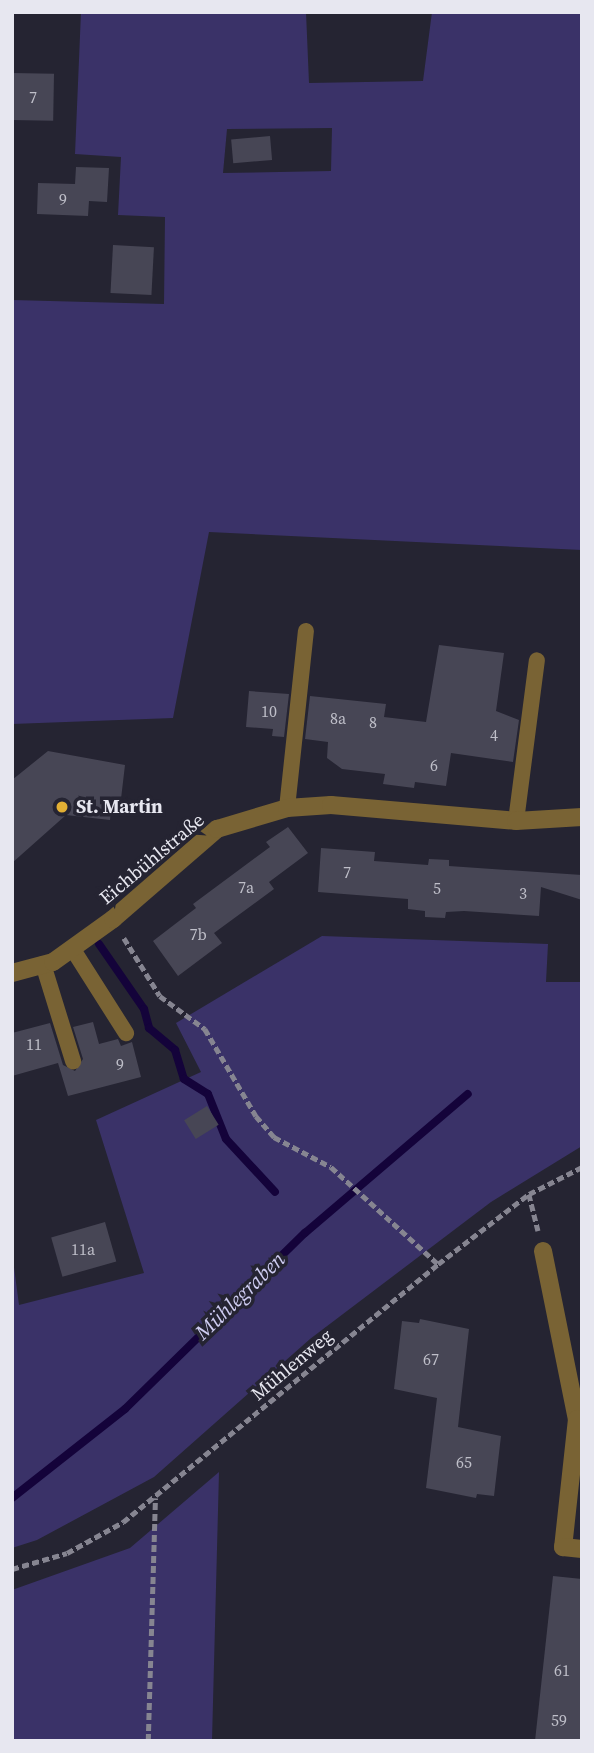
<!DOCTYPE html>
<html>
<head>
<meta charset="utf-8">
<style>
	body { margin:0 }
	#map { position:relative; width:594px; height:1753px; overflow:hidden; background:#252432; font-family:"Source Serif 4",serif }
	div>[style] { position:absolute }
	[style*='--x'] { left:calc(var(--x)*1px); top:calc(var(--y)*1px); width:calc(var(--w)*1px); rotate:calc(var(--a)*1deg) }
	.green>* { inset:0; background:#3a3268 }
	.stream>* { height:8px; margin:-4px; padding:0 4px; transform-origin:4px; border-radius:4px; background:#14033a }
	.building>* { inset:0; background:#474655; transform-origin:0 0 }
	.path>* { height:4.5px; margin-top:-2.25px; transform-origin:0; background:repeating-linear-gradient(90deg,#868591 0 7px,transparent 0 10.5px) }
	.lane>* { height:16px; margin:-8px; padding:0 8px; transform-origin:8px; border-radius:8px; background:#796334 }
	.street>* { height:18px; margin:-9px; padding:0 9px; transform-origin:9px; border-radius:9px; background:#796334 }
	.dots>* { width:19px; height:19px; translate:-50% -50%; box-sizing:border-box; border:4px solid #252432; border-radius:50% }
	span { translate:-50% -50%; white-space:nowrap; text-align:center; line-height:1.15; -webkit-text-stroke:7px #252432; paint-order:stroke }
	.number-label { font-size:16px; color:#bfbfc9 }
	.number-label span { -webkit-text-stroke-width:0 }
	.poi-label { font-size:19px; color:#e7e7f0; font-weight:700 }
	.left { translate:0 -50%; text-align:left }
	.street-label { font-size:19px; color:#e7e7f0 }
	.water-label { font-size:21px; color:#ceccf1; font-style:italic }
	.frame { position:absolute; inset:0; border:14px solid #e7e7f0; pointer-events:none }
</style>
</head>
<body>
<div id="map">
	<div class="green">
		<div style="clip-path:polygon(evenodd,81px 12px,306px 12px,309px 83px,423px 81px,432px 12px,582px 12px,582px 550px,209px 532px,173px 718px,12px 724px,12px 300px,164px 304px,165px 217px,118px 215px,121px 157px,75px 154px,81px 12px,332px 128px,331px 171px,223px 173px,227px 129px,332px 128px)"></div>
		<div style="clip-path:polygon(322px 936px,548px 944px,546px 982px,582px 982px,582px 1146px,491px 1202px,310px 1339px,154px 1477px,37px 1540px,12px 1548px,12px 1252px,19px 1305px,144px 1273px,96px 1120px,201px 1072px,176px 1023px)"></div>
		<div style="clip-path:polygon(219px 1472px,212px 1741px,12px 1741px,12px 1590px,130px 1548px)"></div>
	</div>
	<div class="stream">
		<div style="--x:99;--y:944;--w:79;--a:55.3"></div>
		<div style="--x:144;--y:1009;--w:20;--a:75"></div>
		<div style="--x:149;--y:1028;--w:34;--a:40"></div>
		<div style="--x:175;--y:1050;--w:30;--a:73"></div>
		<div style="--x:184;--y:1079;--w:28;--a:32"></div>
		<div style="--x:208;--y:1094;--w:48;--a:68.2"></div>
		<div style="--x:226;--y:1139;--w:72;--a:47.2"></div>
		<div style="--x:12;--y:1498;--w:144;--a:-38.2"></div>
		<div style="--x:125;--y:1409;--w:252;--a:-44.4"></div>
		<div style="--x:305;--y:1233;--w:214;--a:-40.5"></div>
	</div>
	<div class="building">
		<div style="left:12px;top:73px;width:42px;height:47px;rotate:1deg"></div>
		<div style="left:270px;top:136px;width:24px;height:39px;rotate:85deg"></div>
		<div style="clip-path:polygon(76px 167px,109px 168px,107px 202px,89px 201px,88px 216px,37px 214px,38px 183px,75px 184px)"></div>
		<div style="left:113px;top:245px;width:41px;height:48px;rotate:3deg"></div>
		<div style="clip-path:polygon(439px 645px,504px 653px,496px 711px,519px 720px,513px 762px,451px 753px,446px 786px,415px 782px,414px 788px,383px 784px,385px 774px,342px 769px,327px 758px,328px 742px,305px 739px,310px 696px,386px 704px,384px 717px,426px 722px)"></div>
		<div style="clip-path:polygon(249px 691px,289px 694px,284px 737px,272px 736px,273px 729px,246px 727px)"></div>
		<div style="clip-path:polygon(48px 751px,125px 765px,121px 799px,112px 798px,110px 820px,66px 815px,12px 863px,12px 780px)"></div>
		<div style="clip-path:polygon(288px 827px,308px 853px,269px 882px,274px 889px,214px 933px,222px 943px,178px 976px,153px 941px,196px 908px,193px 904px,270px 847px,266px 842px)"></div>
		<div style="clip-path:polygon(321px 848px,375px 852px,374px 861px,428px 865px,429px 859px,449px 860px,449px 866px,582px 875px,582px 900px,541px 887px,539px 916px,464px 911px,446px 912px,445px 918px,425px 917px,425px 911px,408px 909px,408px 899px,318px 892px)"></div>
		<div style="clip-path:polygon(93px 1022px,99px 1044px,118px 1039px,121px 1046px,132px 1042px,141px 1077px,68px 1096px,58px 1063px,12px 1076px,12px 1033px,50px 1023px,63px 1065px,75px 1071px,83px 1059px,73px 1027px)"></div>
		<div style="left:207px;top:1106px;width:22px;height:27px;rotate:58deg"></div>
		<div style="left:105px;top:1222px;width:41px;height:56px;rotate:74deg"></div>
		<div style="clip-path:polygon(420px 1319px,469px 1329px,458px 1427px,501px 1436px,494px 1496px,477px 1494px,476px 1498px,426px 1488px,437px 1398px,394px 1389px,402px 1321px,419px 1323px)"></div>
		<div style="clip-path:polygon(553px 1576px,582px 1579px,582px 1741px,535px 1741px)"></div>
	</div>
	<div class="path">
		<div style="--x:124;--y:938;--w:68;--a:58.2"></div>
		<div style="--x:160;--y:996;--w:56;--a:36.3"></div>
		<div style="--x:205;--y:1029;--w:101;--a:59.6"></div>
		<div style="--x:256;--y:1116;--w:28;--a:49"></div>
		<div style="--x:274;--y:1137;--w:64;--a:27.8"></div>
		<div style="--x:331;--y:1167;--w:144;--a:42.2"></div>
		<div style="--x:529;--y:1194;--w:38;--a:76"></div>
		<div style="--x:12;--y:1569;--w:57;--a:-16.2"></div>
		<div style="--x:67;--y:1553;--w:64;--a:-29"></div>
		<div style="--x:123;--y:1522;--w:407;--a:-39.3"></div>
		<div style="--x:438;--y:1264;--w:115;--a:-37.6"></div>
		<div style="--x:529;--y:1194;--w:59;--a:-27"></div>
		<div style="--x:148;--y:1741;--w:243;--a:-88.3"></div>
	</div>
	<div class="lane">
		<div style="--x:287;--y:808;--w:178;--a:-83.9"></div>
		<div style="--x:516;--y:821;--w:162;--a:-82.6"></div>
		<div style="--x:72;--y:948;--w:101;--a:57.6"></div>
		<div style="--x:43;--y:964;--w:102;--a:72.8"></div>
	</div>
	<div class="street">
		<div style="--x:12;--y:973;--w:42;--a:-15"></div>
		<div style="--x:53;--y:962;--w:74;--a:-35.6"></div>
		<div style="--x:113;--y:919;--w:138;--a:-40.9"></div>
		<div style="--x:217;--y:829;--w:73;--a:-16.7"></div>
		<div style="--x:287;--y:808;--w:44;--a:-3.9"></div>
		<div style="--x:331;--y:805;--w:186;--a:4.9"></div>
		<div style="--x:516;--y:821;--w:66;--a:-3.5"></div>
		<div style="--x:543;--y:1251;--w:171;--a:78.6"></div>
		<div style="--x:577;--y:1419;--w:5;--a:0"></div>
		<div style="--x:577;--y:1419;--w:129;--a:96.2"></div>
		<div style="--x:563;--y:1547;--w:19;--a:6"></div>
	</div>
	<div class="dots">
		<div style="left:62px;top:807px;background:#e2af34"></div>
	</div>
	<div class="number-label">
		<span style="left:33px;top:97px">7</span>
		<span style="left:63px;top:199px">9</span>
		<span style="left:269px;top:711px">10</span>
		<span style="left:338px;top:718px">8a</span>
		<span style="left:373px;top:722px">8</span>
		<span style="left:494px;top:735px">4</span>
		<span style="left:434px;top:765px">6</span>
		<span style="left:347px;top:872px">7</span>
		<span style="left:246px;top:887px">7a</span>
		<span style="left:437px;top:888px">5</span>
		<span style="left:523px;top:893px">3</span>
		<span style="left:198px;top:934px">7b</span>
		<span style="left:34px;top:1044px">11</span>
		<span style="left:120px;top:1064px">9</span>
		<span style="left:83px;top:1249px">11a</span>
		<span style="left:431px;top:1359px">67</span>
		<span style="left:464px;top:1462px">65</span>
		<span style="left:562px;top:1670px">61</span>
		<span style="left:559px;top:1720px">59</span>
	</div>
	<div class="poi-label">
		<span class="left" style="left:76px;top:807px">St. Martin</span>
	</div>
	<div class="street-label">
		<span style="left:152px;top:859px;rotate:-40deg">Eichbühlstraße</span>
		<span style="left:292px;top:1365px;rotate:-40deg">Mühlenweg</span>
	</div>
	<div class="water-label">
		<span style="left:240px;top:1296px;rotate:-44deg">Mühlegraben</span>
	</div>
	<div class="frame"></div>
</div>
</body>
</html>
